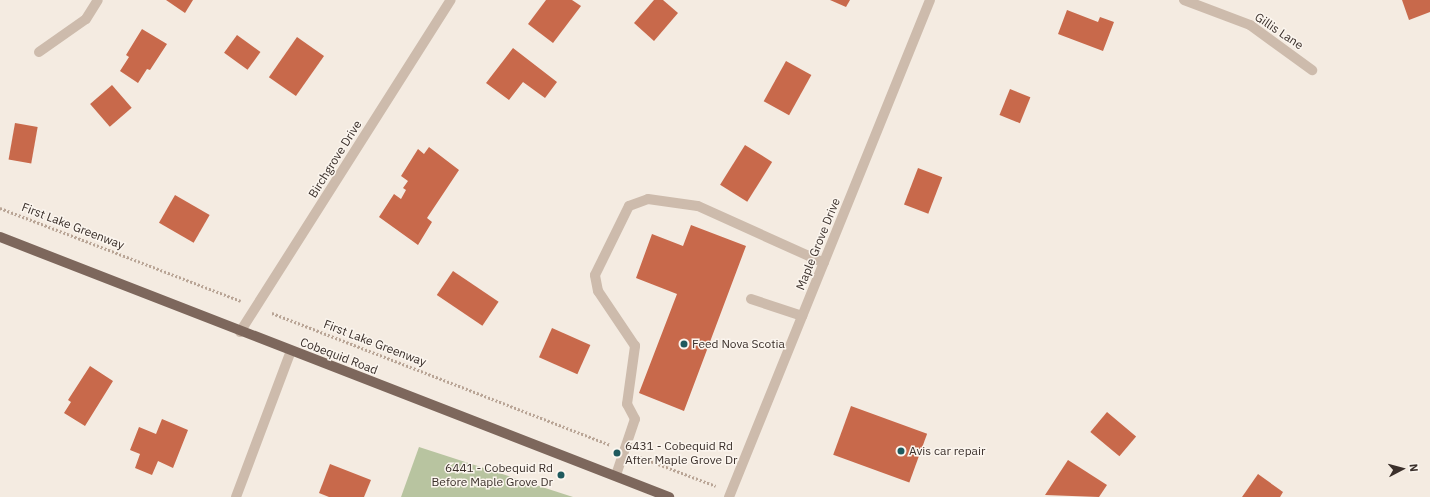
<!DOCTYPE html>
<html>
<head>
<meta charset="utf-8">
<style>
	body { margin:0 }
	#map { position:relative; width:1430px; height:497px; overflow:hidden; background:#f4ebe1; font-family:"IBM Plex Sans",sans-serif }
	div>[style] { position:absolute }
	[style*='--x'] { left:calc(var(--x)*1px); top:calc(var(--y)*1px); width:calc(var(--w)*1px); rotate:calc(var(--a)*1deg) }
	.green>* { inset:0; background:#b8c4a0 }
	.building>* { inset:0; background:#c8694b; transform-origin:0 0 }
	.path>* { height:2.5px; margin-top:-1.25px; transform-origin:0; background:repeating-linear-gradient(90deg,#b9a596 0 2px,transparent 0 4px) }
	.minor>* { height:10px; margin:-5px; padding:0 5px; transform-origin:5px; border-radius:5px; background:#cdbbac }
	.major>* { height:10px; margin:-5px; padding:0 5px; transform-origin:5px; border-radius:5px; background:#7d675c }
	.dots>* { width:11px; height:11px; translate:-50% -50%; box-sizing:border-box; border:2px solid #fbf5ee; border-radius:50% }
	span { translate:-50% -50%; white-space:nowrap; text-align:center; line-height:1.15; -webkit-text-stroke:3px #fbf5ee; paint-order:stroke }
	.street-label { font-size:12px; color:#3b302b }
	.poi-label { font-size:12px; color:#3b302b }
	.left { translate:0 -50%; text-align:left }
	.right { translate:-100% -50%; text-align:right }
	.north { position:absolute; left:1382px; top:449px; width:40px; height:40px; -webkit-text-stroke:3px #fbf5ee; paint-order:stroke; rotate:84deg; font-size:11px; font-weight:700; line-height:16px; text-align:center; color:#3b302b }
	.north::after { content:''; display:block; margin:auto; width:14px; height:18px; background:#3b302b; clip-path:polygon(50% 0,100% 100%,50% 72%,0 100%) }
</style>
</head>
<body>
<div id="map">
	<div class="green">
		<div style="clip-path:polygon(419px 447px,573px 497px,401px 497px)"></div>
	</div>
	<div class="building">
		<div style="clip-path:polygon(166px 0,193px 0,185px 13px)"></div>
		<div style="clip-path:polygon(546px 0,572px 0,581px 6px,553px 43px,528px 24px)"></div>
		<div style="clip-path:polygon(654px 0,663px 0,678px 13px,654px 41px,634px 23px)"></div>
		<div style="clip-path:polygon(830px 0,850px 0,846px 7px)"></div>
		<div style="clip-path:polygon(1402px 0,1430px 0,1430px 12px,1409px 20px)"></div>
		<div style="clip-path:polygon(1067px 10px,1098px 22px,1100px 17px,1114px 22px,1103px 51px,1058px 34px)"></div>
		<div style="clip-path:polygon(142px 29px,167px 44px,150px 70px,147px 69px,138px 83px,120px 71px,129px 57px,126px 55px)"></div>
		<div style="left:237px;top:35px;width:29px;height:22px;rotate:36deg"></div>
		<div style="left:297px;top:37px;width:33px;height:49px;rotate:35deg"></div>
		<div style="clip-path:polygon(513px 48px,557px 82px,545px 98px,523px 82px,509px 100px,486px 83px)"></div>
		<div style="left:786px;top:61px;width:29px;height:46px;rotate:29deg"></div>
		<div style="left:112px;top:85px;width:30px;height:29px;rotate:49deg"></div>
		<div style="left:1010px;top:89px;width:22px;height:28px;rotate:22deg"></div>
		<div style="left:15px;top:123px;width:23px;height:37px;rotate:10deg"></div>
		<div style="left:745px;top:145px;width:32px;height:47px;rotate:32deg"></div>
		<div style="clip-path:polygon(429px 147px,459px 170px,427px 218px,432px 222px,418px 245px,379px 217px,394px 194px,401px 199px,406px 190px,403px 188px,408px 181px,401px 176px,418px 149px,424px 154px)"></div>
		<div style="left:918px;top:168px;width:26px;height:39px;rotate:21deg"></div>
		<div style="left:175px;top:195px;width:40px;height:32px;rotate:30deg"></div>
		<div style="clip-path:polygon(691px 225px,746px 246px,684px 411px,639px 393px,677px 294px,636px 278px,652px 234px,683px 246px)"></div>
		<div style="left:453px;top:271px;width:55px;height:29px;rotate:34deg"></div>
		<div style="left:552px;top:328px;width:42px;height:32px;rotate:24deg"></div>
		<div style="clip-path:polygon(90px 366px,113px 381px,85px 426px,64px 413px,71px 402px,68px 400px)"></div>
		<div style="left:851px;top:406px;width:81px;height:52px;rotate:20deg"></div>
		<div style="left:1107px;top:412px;width:38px;height:26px;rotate:40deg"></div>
		<div style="clip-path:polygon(162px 419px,188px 430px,173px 468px,158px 461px,152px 475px,135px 468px,140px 454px,130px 450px,139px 427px,156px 434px)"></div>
		<div style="clip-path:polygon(1068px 460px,1107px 485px,1099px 497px,1045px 495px)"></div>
		<div style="clip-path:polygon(330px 464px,371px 480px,364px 497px,329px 497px,319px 493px)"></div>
		<div style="clip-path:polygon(1258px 474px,1283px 492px,1280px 497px,1242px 497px)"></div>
	</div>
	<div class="path">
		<div style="--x:0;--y:208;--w:258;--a:21.1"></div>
		<div style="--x:272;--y:313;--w:363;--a:21.3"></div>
		<div style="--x:640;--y:457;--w:81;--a:20.9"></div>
	</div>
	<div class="minor">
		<div style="--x:1184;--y:0;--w:71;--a:20.7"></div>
		<div style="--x:1250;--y:25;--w:77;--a:36"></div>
		<div style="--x:39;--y:52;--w:57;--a:-35.1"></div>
		<div style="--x:86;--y:19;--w:22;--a:-58"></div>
		<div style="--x:751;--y:299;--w:54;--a:18.4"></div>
		<div style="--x:240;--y:332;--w:393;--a:-57.6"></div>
		<div style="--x:616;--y:475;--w:59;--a:-71.3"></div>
		<div style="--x:635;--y:419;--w:17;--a:-118"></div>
		<div style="--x:627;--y:404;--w:59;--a:-82.1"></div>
		<div style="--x:635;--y:346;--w:66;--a:-123.9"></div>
		<div style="--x:598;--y:291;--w:16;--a:-101"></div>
		<div style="--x:595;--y:275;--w:77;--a:-63.8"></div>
		<div style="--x:629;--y:206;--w:20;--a:-20"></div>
		<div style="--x:648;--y:199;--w:50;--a:8"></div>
		<div style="--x:698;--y:206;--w:138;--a:24.3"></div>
		<div style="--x:236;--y:497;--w:156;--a:-69.4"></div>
		<div style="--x:729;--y:497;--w:536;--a:-67.98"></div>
	</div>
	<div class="major">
		<div style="--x:0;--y:237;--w:718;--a:21.24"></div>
	</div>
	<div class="dots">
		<div style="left:684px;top:344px;background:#1f5a5e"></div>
		<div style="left:901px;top:451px;background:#1f5a5e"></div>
		<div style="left:617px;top:453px;background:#1f5a5e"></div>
		<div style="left:561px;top:475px;background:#1f5a5e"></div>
	</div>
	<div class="street-label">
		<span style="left:1279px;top:31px;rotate:34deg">Gillis Lane</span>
		<span style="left:335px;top:159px;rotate:-58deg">Birchgrove Drive</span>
		<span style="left:73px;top:226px;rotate:21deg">First Lake Greenway</span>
		<span style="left:818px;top:244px;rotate:-68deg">Maple Grove Drive</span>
		<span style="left:375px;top:343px;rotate:21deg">First Lake Greenway</span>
		<span style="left:339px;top:356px;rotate:21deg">Cobequid Road</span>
	</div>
	<div class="poi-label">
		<span class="left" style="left:692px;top:344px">Feed Nova Scotia</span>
		<span class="left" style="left:625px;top:453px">6431 - Cobequid Rd<br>After Maple Grove Dr</span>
		<span class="left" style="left:909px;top:451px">Avis car repair</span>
		<span class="right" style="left:553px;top:475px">6441 - Cobequid Rd<br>Before Maple Grove Dr</span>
	</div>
	<div class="north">N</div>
</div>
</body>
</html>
